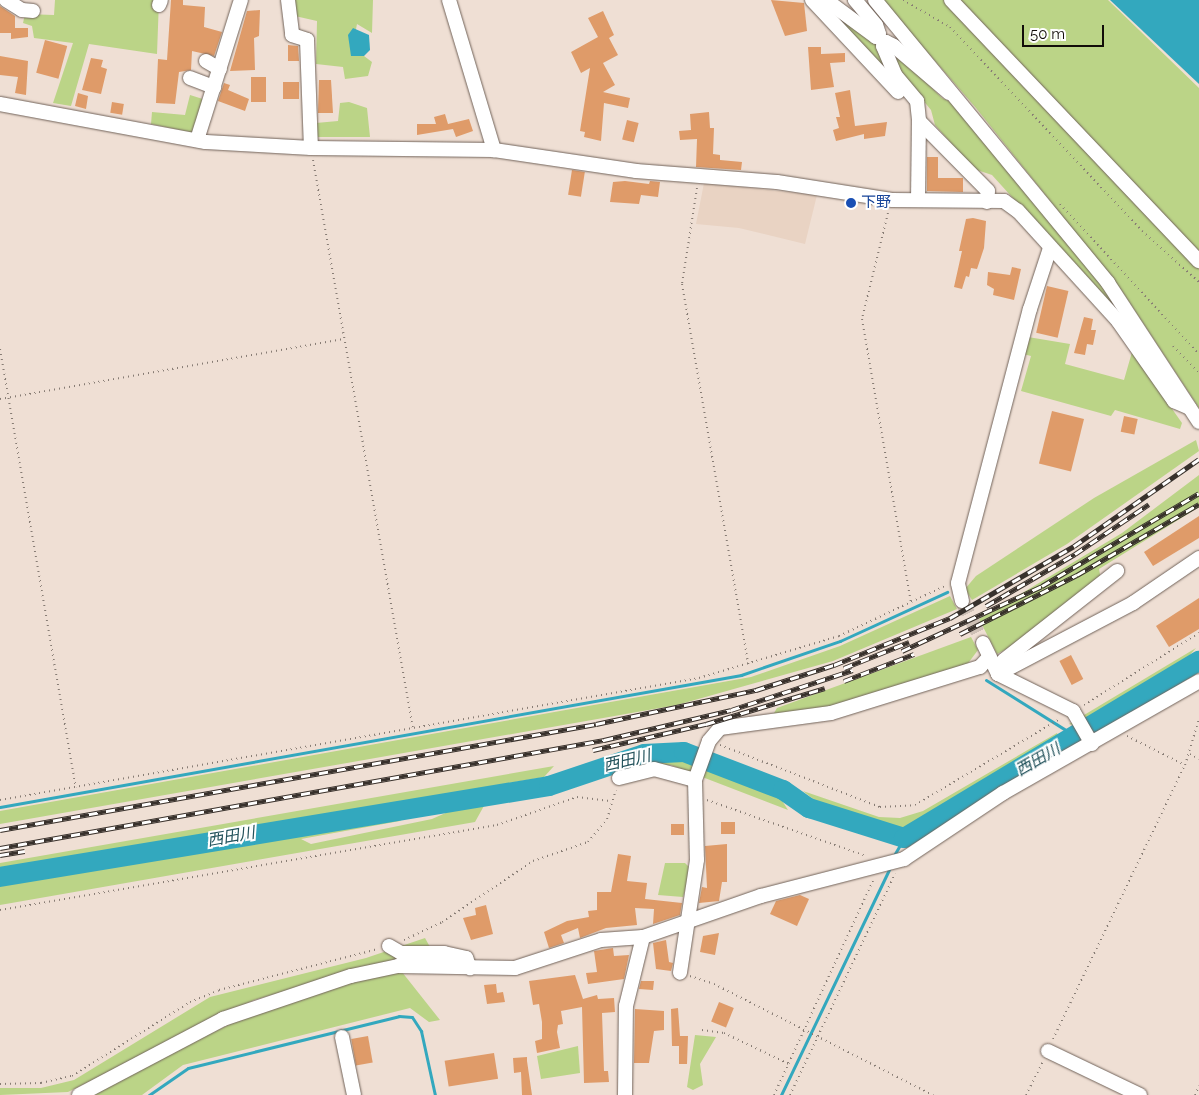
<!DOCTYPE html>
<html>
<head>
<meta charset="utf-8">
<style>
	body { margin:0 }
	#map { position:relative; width:1199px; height:1095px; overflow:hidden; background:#efdfd4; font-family:Raleway,"Noto Sans JP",sans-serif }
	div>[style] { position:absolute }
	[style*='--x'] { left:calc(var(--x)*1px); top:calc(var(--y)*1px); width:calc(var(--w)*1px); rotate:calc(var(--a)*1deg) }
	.built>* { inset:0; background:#e9d3c3 }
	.green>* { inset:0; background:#bbd487 }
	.water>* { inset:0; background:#33a8be }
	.stream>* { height:3px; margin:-1.5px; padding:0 1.5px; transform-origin:1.5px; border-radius:1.5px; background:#33a8be }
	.river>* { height:20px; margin:-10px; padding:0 10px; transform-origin:10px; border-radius:10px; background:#33a8be }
	.building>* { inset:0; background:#df9b69; transform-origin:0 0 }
	.minor-tunnel>* { height:14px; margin-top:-7px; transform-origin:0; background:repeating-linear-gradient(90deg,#cec0b6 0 14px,transparent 0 21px) }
	.path>* { height:2px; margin-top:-1px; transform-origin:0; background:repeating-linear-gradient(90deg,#877c74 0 1px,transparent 0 5px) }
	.roads { filter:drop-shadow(0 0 1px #71635a) drop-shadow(0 0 1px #71635a) }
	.minor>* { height:14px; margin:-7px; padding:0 7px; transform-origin:7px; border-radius:7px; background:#fff }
	.rail>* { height:5px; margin-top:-2.5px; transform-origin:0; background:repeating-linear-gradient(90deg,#fff 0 9px,#38312c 0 18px); box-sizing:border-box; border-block:1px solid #38312c }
	.dots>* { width:14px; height:14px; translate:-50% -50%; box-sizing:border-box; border:2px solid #fff; border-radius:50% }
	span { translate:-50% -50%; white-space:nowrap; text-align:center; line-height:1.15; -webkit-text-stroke:4px #fff; paint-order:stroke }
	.transit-label { font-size:15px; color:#164399 }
	.left { translate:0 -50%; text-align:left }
	.water-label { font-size:16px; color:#22525b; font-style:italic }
	.scale { position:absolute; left:1022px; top:25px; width:82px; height:22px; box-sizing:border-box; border:2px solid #120d09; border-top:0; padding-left:6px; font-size:15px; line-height:18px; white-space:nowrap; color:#120d09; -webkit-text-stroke:4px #fff; paint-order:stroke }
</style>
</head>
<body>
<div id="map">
	<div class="built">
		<div style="clip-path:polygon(704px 183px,817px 195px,805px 244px,739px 228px,696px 224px)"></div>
	</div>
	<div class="green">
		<div style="clip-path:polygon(55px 0,159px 0,157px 54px,89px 44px,71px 106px,53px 103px,73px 43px,34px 38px,32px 26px,23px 23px,25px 14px,54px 15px)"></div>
		<div style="clip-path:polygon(292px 0,373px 0,372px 33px,357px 24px,351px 55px,364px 56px,372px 62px,368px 76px,345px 79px,343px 67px,316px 64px,317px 21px,295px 16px)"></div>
		<div style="clip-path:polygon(882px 0,1108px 0,1199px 88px,1199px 408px,1122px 291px,976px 108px)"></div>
		<div style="clip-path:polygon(831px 13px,877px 44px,895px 83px)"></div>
		<div style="clip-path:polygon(900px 56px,942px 98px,955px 104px,1107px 291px,1127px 324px,992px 175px,974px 169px,935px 125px,931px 110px,899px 71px,894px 60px)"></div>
		<div style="clip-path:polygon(190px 95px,206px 100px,194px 133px,151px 124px,152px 112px,185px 115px)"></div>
		<div style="clip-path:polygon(349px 102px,367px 108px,370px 137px,316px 137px,316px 123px,338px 121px,340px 103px)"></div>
		<div style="clip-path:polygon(1028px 337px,1070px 344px,1065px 364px,1124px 380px,1132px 352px,1182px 423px,1180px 429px,1115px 410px,1111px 416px,1021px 391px,1031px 356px,1023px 354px)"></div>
		<div style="clip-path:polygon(1196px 440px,1199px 451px,1067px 544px,972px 600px,965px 589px,976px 576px,1094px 498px)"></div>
		<div style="clip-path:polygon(1199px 475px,1199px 507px,1099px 569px,1101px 580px,1024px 640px,997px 654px,979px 619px,1122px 533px)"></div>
		<div style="clip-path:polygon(950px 596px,957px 609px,833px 661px,677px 705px,0 824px,0 811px,751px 677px,840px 646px)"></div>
		<div style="clip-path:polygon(971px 637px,978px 650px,966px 666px,816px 712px,771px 718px,777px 708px)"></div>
		<div style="clip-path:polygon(1196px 648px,1181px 665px,1080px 727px,1069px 724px)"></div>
		<div style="clip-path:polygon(1057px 733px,1061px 741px,913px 826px,892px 829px,822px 806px,803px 791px,879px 817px,900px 818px,923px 811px)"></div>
		<div style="clip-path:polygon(681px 760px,779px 796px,788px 810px,671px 765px,644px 765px)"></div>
		<div style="clip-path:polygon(554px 766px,544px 777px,0 871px,0 863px)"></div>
		<div style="clip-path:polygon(485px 804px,475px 822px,0 905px,0 882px,269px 835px,291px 838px,306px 828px,416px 808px,400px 821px,301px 839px,311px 844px,432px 819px,450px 811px)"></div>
		<div style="clip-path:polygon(665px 863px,685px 863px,691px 869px,683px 897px,658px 895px)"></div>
		<div style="clip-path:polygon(425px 938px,435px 956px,397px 959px,254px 1000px,68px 1092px,0 1095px,0 1088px,41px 1088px,74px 1080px,210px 997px,366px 958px)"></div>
		<div style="clip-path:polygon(402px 972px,440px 1020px,429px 1022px,410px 1008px,183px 1065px,142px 1095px,93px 1095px,175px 1050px,250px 1015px,362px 979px)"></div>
		<div style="clip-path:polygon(695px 1035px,716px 1037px,700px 1064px,703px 1085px,693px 1090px,687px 1087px)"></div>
		<div style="clip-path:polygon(578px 1046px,580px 1073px,541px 1079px,537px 1056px)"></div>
	</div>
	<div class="water">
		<div style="clip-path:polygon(1110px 0,1199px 0,1199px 84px)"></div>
		<div style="clip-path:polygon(353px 28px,369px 35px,370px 50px,364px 56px,351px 56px,348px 35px)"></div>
	</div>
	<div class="stream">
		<div style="--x:986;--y:680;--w:107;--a:32.1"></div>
		<div style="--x:0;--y:807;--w:753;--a:-10.1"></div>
		<div style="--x:741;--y:675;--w:105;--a:-19"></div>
		<div style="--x:840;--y:641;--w:118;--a:-24.6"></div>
		<div style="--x:893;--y:857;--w:22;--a:-60"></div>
		<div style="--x:149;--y:1095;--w:47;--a:-34.7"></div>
		<div style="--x:188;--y:1068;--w:217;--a:-13.8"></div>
		<div style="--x:399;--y:1016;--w:13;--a:4"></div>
		<div style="--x:412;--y:1017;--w:17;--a:57"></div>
		<div style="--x:421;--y:1031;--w:66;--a:77.7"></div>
		<div style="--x:781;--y:1095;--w:252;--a:-64.4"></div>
	</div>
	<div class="river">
		<div style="--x:0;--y:877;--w:556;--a:-9.41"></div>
		<div style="--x:549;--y:786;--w:100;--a:-18.6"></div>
		<div style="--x:644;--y:754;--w:40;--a:-2.9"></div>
		<div style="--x:684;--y:752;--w:106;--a:21"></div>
		<div style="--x:783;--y:790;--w:32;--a:35"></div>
		<div style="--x:809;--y:808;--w:100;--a:17.5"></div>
		<div style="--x:904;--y:838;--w:344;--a:-31"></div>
	</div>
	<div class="building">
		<div style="clip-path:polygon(171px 0,183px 0,183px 5px,205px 7px,204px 27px,222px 32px,214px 56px,192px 51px,191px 70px,179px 72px,175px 104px,156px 103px,158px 59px,167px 60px)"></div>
		<div style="clip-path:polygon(771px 0,804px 3px,807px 31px,785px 36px)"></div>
		<div style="clip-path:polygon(0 6px,15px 16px,15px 28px,28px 28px,28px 37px,11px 39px,11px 33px,0 33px)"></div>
		<div style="clip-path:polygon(260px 10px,259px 36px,254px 38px,255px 70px,230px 71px,247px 11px)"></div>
		<div style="clip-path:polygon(603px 11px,614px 35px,609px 38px,618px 55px,603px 63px,615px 85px,603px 92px,630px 98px,628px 108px,604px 103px,601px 141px,584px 137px,585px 132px,580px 131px,590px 68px,581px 73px,571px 52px,598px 37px,588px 18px)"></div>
		<div style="left:45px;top:40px;width:23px;height:34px;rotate:15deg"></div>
		<div style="clip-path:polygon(288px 45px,298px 46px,299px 61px,288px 61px)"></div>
		<div style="clip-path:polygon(808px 47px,821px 47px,821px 54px,845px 53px,845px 62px,830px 63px,834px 87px,811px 90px)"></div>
		<div style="clip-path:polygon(0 56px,28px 61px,26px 95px,15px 93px,18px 77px,0 75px)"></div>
		<div style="clip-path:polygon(91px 58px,103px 60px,101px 67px,107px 69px,101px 94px,82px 90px)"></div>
		<div style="left:251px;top:77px;width:15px;height:25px"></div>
		<div style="clip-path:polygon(319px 80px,331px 80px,333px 113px,318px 113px)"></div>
		<div style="left:283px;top:82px;width:16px;height:17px"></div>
		<div style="clip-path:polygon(224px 83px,230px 85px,228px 90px,249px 99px,245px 111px,218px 101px)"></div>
		<div style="clip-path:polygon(850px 90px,855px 126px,887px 122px,885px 136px,864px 139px,864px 134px,836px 141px,833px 130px,839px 128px,836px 117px,840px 117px,835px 93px)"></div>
		<div style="clip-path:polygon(78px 93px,88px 96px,86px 109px,75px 106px)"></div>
		<div style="left:112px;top:102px;width:12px;height:11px;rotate:9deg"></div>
		<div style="clip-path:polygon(709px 112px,710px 128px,714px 128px,713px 154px,720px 155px,720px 160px,742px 162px,741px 170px,696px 167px,697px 139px,680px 140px,679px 131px,691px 130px,690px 114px)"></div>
		<div style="clip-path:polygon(445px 114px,448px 124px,469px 119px,473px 131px,456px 137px,453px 129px,417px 135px,417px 124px,436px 124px,434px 117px)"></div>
		<div style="left:627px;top:120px;width:12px;height:20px;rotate:14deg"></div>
		<div style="clip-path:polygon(927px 157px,938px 157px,938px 178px,963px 178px,963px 192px,927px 191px)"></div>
		<div style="left:572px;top:170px;width:13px;height:25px;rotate:9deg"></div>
		<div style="clip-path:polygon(625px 181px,649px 184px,650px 181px,660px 182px,658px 197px,641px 195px,639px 204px,610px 202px,613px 182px)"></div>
		<div style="clip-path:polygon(973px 218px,986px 221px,984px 248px,977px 269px,971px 268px,969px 277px,966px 276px,962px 289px,954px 287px,962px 251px,959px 251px,966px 219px)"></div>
		<div style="clip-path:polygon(1012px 267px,1021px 269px,1014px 300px,993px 295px,994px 289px,987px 285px,988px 272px,1010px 275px)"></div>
		<div style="left:1047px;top:286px;width:22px;height:48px;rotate:13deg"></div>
		<div style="clip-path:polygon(1084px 317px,1093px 319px,1091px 330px,1096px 330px,1093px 345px,1087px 344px,1085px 355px,1074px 353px)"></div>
		<div style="left:1052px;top:411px;width:33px;height:54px;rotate:14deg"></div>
		<div style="left:1124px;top:416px;width:14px;height:16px;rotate:12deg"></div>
		<div style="clip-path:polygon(1199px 516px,1199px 538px,1153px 566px,1144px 552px)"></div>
		<div style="clip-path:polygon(1199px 598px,1199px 629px,1169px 647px,1156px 626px)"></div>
		<div style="left:1071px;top:655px;width:27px;height:13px;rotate:63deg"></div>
		<div style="left:721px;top:822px;width:14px;height:12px"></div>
		<div style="left:671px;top:824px;width:13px;height:11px"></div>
		<div style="clip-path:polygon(727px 844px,727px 882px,722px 882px,719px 901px,699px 903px,702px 887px,707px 888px,705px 846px)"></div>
		<div style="clip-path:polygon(618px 854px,631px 856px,627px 881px,647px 883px,645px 899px,682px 903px,680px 915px,653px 924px,654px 909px,635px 908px,637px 925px,606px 928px,580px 938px,578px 928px,561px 935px,564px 943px,549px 948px,544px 932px,567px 921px,589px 917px,588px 911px,597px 910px,597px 892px,611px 892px)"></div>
		<div style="clip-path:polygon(800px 895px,809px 899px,797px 926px,770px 914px,776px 901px)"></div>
		<div style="clip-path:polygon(486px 905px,493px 934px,471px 940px,463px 918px,476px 915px,475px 908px)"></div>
		<div style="clip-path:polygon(719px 933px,715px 955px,700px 952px,703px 936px)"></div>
		<div style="clip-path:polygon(666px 940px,669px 962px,673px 963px,671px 971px,656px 969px,653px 943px)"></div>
		<div style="clip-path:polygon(613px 948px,614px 956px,629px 955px,624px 979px,588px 984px,586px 973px,597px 972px,594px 951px)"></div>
		<div style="clip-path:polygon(575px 975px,583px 999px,597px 995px,598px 999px,614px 998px,615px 1012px,602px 1013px,604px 1071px,608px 1071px,609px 1082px,584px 1083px,582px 1007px,561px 1011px,563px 1024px,558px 1025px,557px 1032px,560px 1048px,537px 1053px,535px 1041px,542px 1039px,542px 1022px,539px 1004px,533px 1005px,529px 981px)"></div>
		<div style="clip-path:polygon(641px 981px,654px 981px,653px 990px,639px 989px)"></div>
		<div style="clip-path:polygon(496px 984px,497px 993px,503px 992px,505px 1002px,487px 1004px,484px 985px)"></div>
		<div style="left:719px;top:1002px;width:16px;height:21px;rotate:22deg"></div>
		<div style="clip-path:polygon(678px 1008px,680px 1036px,688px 1036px,687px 1064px,679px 1064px,679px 1046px,672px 1046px,671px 1009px)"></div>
		<div style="clip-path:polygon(635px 1009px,664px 1011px,664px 1030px,654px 1031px,649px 1063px,634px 1063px)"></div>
		<div style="left:368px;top:1036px;width:27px;height:17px;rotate:80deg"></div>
		<div style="left:494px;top:1053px;width:26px;height:50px;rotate:81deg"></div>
		<div style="clip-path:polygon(527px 1057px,527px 1061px,532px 1095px,522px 1095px,521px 1072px,514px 1073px,513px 1058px)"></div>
	</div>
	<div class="minor-tunnel">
		<div style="--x:962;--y:601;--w:47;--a:63.4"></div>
	</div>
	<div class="path">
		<div style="--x:903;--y:0;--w:54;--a:29.9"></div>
		<div style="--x:950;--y:27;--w:280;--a:46.7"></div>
		<div style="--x:1142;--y:231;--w:76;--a:41.8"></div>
		<div style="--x:313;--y:160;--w:578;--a:80.03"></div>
		<div style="--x:697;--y:188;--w:97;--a:98.9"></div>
		<div style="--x:682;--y:284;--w:388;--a:80.1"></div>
		<div style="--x:1060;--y:204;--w:205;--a:47.2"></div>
		<div style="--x:888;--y:213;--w:109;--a:103.8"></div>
		<div style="--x:862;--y:319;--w:288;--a:80.2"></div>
		<div style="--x:1173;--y:346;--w:37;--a:46"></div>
		<div style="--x:0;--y:349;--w:445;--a:80.2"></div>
		<div style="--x:0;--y:399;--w:350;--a:-9.9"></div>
		<div style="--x:1084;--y:705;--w:136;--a:-32.1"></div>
		<div style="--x:1127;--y:736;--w:65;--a:26.6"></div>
		<div style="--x:720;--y:745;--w:172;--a:21.2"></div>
		<div style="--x:880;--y:807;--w:35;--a:-3"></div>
		<div style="--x:915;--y:805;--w:169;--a:-30.7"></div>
		<div style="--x:1190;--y:754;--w:10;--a:29"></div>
		<div style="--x:0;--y:800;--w:710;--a:-9.9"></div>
		<div style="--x:699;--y:678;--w:146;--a:-16.7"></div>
		<div style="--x:839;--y:636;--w:119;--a:-25.3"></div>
		<div style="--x:707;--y:800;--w:169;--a:19.4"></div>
		<div style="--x:0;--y:910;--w:504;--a:-9.71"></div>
		<div style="--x:497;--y:825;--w:85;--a:-19.3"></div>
		<div style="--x:577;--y:797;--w:35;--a:7"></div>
		<div style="--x:404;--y:940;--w:42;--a:-25.3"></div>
		<div style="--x:442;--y:922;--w:110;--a:-33.8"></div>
		<div style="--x:533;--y:861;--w:58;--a:-19.1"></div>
		<div style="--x:588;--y:842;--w:30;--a:-50"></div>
		<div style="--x:607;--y:819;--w:30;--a:-73"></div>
		<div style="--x:690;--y:976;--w:25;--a:18"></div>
		<div style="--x:714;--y:984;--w:246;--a:26.9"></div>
		<div style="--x:702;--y:1030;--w:22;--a:8"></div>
		<div style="--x:724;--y:1033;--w:72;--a:25.5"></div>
		<div style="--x:1053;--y:1039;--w:304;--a:-64.3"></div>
		<div style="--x:1185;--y:765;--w:48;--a:-73.1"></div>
		<div style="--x:0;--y:1084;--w:41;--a:-1.4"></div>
		<div style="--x:41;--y:1083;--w:32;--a:-13"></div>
		<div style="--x:72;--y:1076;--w:139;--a:-32.1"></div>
		<div style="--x:190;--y:1002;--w:31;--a:-22"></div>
		<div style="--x:219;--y:990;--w:164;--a:-14.5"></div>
		<div style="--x:774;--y:1095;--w:238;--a:-65.2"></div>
		<div style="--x:790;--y:1095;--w:245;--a:-64.6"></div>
		<div style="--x:1026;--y:1095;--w:38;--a:-63"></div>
		<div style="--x:1195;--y:1095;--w:10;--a:-66"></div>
	</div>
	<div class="roads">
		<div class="minor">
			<div style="--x:6;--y:0;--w:19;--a:32"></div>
			<div style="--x:22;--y:10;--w:11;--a:5"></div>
			<div style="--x:288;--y:0;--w:35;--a:83"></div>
			<div style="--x:292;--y:35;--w:16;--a:18"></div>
			<div style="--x:307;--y:40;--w:108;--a:87.9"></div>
			<div style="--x:449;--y:0;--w:157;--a:73.3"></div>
			<div style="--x:812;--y:0;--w:126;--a:46.9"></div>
			<div style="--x:826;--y:0;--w:62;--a:36.5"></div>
			<div style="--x:876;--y:37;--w:4;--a:-45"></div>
			<div style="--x:879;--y:34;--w:9;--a:-108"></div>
			<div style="--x:876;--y:25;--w:33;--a:-130"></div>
			<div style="--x:875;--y:0;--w:367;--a:50.5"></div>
			<div style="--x:1108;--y:283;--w:166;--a:56.8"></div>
			<div style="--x:951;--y:0;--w:360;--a:46.5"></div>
			<div style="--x:159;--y:5;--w:5;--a:-68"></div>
			<div style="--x:206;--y:61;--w:16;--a:30"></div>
			<div style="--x:190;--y:78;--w:26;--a:21"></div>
			<div style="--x:949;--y:93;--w:72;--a:-139.5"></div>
			<div style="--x:894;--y:46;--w:9;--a:-153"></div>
			<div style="--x:886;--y:42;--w:5;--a:127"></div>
			<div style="--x:883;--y:46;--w:33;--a:67"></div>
			<div style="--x:896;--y:76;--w:33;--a:50"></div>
			<div style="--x:917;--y:101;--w:20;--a:84"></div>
			<div style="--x:919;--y:121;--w:98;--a:45.4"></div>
			<div style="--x:988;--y:191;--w:11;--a:95"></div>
			<div style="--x:0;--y:104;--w:209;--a:10.5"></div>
			<div style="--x:206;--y:142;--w:105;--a:3.3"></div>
			<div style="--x:311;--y:148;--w:183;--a:0.6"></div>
			<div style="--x:494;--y:150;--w:144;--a:8.4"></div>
			<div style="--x:636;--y:171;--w:141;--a:4.5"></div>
			<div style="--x:777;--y:182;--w:116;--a:8.9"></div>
			<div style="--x:892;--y:200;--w:112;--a:0.5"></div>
			<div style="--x:1004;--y:201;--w:17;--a:36"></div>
			<div style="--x:1018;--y:211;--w:149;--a:47.7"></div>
			<div style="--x:1118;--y:321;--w:98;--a:55"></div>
			<div style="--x:1174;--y:401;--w:17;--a:24"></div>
			<div style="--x:197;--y:140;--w:147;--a:-72.6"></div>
			<div style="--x:918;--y:200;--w:79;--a:-89.3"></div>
			<div style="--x:962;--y:601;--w:18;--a:-103"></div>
			<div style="--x:958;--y:583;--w:283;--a:-75.3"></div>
			<div style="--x:1030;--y:309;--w:64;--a:-71.8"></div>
			<div style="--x:983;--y:643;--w:34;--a:64"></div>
			<div style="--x:998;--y:674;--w:84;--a:26.3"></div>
			<div style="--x:1073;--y:711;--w:38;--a:60"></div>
			<div style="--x:998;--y:674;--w:153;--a:-27.7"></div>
			<div style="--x:1133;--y:603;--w:80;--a:-34.3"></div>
			<div style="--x:998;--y:674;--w:15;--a:-67"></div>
			<div style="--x:1004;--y:660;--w:144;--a:-38.2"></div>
			<div style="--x:619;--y:778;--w:36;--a:-14"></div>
			<div style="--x:654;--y:769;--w:42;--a:15"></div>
			<div style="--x:695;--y:780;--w:80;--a:88.6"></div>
			<div style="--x:697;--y:860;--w:114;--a:98.6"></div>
			<div style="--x:695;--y:780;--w:41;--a:-70.3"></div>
			<div style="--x:709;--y:741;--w:17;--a:-50"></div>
			<div style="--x:720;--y:728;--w:112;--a:-7.7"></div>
			<div style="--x:831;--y:713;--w:156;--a:-17.2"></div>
			<div style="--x:980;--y:667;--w:13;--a:-48"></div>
			<div style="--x:389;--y:946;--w:14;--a:30"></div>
			<div style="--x:401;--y:953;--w:43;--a:0"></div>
			<div style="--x:444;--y:953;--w:23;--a:13"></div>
			<div style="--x:466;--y:958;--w:11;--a:68"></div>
			<div style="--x:342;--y:1037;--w:59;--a:78.3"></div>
			<div style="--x:1048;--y:1051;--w:102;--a:25.6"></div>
			<div style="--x:79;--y:1095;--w:163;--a:-27.8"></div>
			<div style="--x:223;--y:1019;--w:135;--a:-18.6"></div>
			<div style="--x:351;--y:976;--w:48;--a:-12"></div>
			<div style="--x:398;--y:966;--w:117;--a:1"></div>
			<div style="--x:515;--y:968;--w:90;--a:-18"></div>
			<div style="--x:601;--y:940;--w:42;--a:-4.1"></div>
			<div style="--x:643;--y:937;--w:125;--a:-19.2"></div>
			<div style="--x:761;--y:896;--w:148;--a:-14.5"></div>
			<div style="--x:904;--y:859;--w:119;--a:-33.7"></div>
			<div style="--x:1003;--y:793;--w:226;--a:-29.7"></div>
			<div style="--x:625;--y:1095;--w:89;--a:-89.4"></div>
			<div style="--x:626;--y:1006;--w:71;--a:-76.2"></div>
		</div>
	</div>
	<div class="rail">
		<div style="--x:986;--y:606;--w:103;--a:-30.3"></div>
		<div style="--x:1075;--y:554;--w:89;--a:-34"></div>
		<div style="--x:960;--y:634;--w:131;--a:-26.8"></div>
		<div style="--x:1077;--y:575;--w:141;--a:-30.2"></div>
		<div style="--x:902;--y:651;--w:154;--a:-24.9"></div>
		<div style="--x:1042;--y:586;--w:182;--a:-30.6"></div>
		<div style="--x:844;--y:668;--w:70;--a:-21.8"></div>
		<div style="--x:844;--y:681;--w:75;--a:-21.1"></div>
		<div style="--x:593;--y:750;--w:116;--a:-13"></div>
		<div style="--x:706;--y:724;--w:124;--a:-16.8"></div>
		<div style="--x:0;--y:830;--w:605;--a:-10.08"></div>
		<div style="--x:596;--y:724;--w:164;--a:-12"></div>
		<div style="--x:756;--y:690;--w:82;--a:-17.8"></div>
		<div style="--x:834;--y:665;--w:125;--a:-22.1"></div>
		<div style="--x:950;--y:618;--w:143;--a:-30.1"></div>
		<div style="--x:1074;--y:546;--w:152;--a:-34.8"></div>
		<div style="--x:0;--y:848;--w:614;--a:-10.14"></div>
		<div style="--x:604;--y:740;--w:130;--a:-13.3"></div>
		<div style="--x:731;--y:710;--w:128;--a:-18.2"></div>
		<div style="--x:0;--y:855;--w:25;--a:-9"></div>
	</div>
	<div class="dots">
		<div style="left:851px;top:203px;background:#1a4fb4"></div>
	</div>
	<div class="transit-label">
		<span class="left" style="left:861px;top:203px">下野</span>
	</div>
	<div class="water-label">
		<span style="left:1038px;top:760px;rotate:-30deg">西田川</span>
		<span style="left:627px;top:761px;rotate:-13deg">西田川</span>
		<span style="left:231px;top:837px;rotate:-10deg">西田川</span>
	</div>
	<div class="scale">50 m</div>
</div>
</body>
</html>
